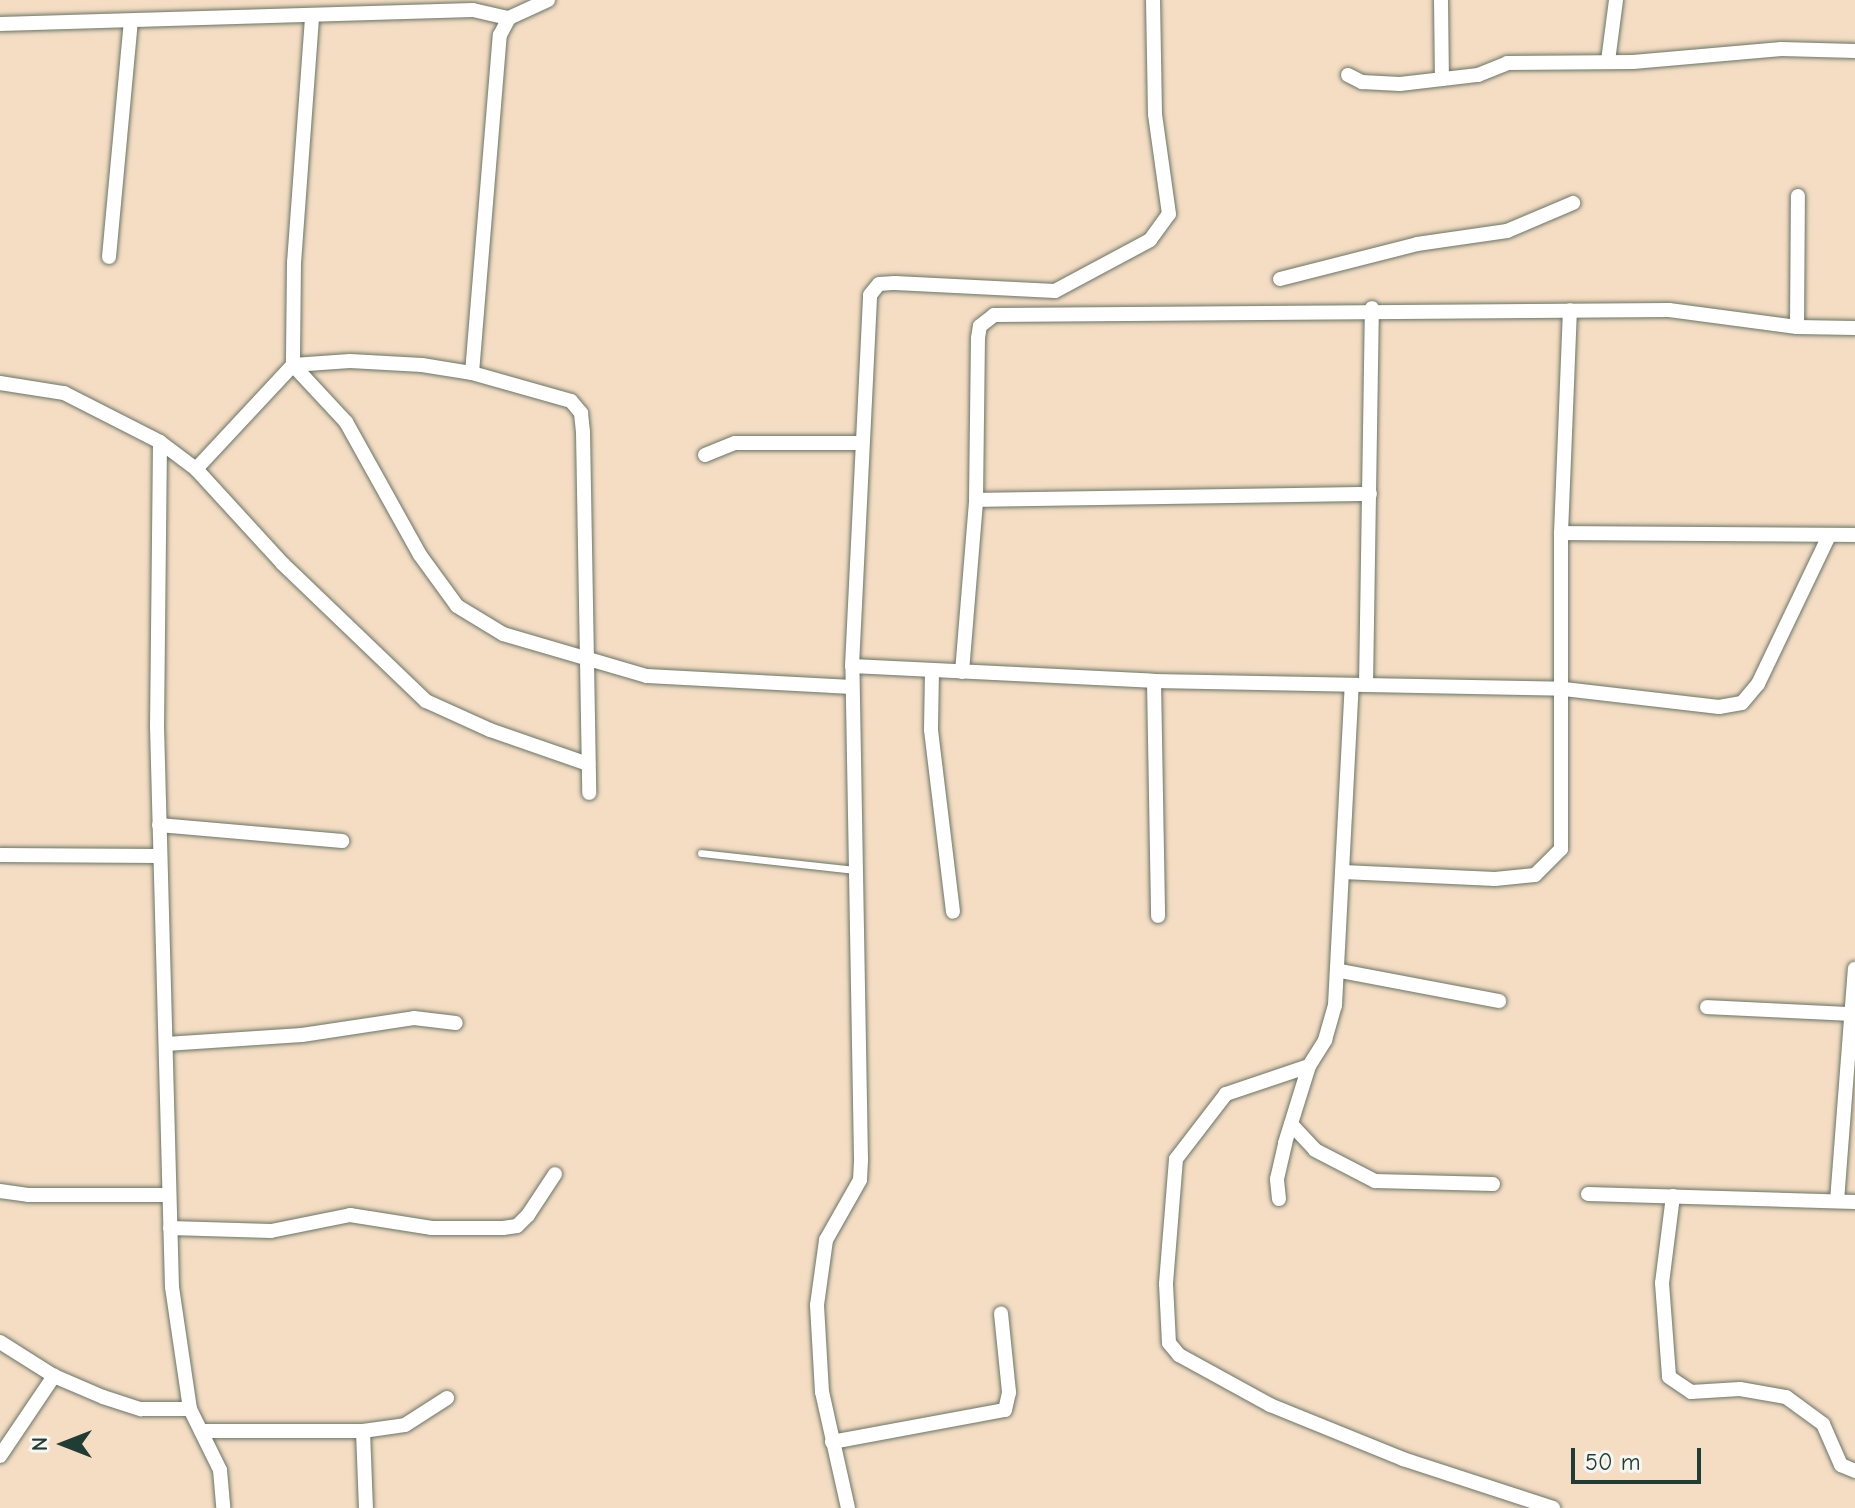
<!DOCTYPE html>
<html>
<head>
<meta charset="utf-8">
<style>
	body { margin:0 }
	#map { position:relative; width:1855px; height:1508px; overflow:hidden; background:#f4ddc3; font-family:"Comic Neue",sans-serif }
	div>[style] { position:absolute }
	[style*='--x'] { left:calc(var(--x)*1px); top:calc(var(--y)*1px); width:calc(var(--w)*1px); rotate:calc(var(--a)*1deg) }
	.roads { filter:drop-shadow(0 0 2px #6a7566) drop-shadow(0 0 2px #6a7566) }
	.service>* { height:7px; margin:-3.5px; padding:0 3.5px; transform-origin:3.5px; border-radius:3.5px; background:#fff }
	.minor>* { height:14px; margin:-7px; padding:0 7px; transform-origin:7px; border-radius:7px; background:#fff }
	span { translate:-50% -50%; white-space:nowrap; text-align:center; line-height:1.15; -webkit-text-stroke:7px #f6f6f2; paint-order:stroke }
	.north { position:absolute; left:24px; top:1404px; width:80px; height:80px; -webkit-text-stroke:6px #f6f6f2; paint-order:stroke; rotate:270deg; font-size:22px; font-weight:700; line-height:32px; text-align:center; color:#1f3d34 }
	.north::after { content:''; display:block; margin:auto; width:28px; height:36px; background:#1f3d34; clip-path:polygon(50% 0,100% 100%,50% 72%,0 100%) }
	.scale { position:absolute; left:1571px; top:1448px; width:130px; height:36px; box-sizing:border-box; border:4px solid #1f3d34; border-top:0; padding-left:10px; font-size:24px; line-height:28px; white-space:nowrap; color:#1f3d34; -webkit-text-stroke:6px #f6f6f2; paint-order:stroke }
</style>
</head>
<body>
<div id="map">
	<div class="roads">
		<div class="service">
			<div style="--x:701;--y:853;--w:156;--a:6.3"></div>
		</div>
		<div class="minor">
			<div style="--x:1441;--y:0;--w:79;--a:89.3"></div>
			<div style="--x:312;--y:18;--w:245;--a:94.2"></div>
			<div style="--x:294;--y:262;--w:103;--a:90.6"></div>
			<div style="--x:293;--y:365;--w:78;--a:47.1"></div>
			<div style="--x:346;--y:422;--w:152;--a:60.9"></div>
			<div style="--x:420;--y:555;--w:63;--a:54"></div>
			<div style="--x:457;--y:606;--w:54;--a:31.3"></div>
			<div style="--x:503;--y:634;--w:150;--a:16.3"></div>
			<div style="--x:647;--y:676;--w:205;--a:3.1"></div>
			<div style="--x:0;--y:24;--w:473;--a:-1.7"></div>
			<div style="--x:473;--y:10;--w:37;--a:13"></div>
			<div style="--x:1608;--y:61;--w:62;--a:-82.5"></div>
			<div style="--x:1348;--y:75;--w:16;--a:27"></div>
			<div style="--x:1362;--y:82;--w:38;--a:3"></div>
			<div style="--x:1400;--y:84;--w:79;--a:-6.6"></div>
			<div style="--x:1478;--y:75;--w:31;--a:-22"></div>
			<div style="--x:1507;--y:63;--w:126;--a:-0.5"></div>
			<div style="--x:1633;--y:62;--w:149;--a:-5"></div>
			<div style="--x:1781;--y:49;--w:74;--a:1.5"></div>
			<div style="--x:109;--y:257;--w:236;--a:-84.7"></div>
			<div style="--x:1280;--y:279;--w:141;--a:-14.3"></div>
			<div style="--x:1417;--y:244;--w:91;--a:-8.2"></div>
			<div style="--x:1507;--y:231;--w:72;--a:-23"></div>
			<div style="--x:1797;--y:327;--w:131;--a:-89.6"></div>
			<div style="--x:472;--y:373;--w:339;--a:-85.3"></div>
			<div style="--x:500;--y:35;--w:19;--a:-62"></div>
			<div style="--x:509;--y:18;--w:43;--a:-24.8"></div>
			<div style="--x:0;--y:383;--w:65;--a:8.9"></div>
			<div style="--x:64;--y:393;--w:108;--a:27"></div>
			<div style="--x:160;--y:442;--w:45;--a:36.9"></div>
			<div style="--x:196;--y:469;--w:129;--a:47.5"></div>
			<div style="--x:283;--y:564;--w:198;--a:43.8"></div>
			<div style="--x:426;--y:701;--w:70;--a:24.4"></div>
			<div style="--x:490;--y:730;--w:104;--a:19.1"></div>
			<div style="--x:160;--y:442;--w:284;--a:90.6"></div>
			<div style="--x:157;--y:726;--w:561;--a:88.47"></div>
			<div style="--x:172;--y:1287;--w:123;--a:81.6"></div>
			<div style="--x:190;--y:1409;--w:68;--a:63.8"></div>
			<div style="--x:220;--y:1470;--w:38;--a:85"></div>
			<div style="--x:705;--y:455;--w:32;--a:-22"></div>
			<div style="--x:735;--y:443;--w:127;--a:0"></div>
			<div style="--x:196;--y:469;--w:142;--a:-47"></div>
			<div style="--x:293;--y:365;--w:57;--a:-4"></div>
			<div style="--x:350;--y:361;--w:72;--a:3.2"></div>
			<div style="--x:422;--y:365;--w:51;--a:9.1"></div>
			<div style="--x:472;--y:373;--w:103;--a:15.8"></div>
			<div style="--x:571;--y:401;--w:16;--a:50"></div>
			<div style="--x:581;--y:413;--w:19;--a:84"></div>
			<div style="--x:583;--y:432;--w:361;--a:89"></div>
			<div style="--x:976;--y:500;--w:394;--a:-0.9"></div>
			<div style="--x:1561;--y:533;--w:294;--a:0.4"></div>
			<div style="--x:852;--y:666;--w:302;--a:2.8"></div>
			<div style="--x:1154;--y:681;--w:410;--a:1.1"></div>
			<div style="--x:1564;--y:689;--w:156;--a:6.6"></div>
			<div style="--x:1719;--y:707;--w:23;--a:-10"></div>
			<div style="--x:1742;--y:703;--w:25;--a:-50"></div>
			<div style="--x:1758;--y:684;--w:164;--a:-64.4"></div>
			<div style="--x:932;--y:671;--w:59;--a:91"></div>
			<div style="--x:931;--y:730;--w:183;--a:83.1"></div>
			<div style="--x:962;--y:672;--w:173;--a:-85.3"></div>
			<div style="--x:976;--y:500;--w:162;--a:-89.3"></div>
			<div style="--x:978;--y:338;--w:12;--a:-81"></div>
			<div style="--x:980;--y:326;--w:18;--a:-38"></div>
			<div style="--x:994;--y:315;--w:675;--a:-0.42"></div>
			<div style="--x:1669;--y:310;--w:129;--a:7.6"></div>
			<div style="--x:1797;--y:327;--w:58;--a:1"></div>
			<div style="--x:1154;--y:681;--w:235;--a:89"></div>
			<div style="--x:1366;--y:685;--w:377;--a:-89.1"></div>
			<div style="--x:159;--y:825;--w:184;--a:5"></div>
			<div style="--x:0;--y:855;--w:159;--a:0.4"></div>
			<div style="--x:1343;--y:872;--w:152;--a:2.6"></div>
			<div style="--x:1495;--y:879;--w:40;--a:-5.7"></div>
			<div style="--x:1535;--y:875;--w:37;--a:-45"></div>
			<div style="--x:1561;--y:849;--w:316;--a:-90"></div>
			<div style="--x:1561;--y:533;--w:223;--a:-87.7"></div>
			<div style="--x:1340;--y:971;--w:162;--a:10.7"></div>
			<div style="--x:1707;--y:1007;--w:144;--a:2.8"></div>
			<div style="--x:166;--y:1044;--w:136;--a:-3.8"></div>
			<div style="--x:302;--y:1035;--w:113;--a:-8.6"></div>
			<div style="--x:414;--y:1018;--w:42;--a:6.8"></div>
			<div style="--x:1309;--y:1066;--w:88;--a:161.4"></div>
			<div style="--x:1226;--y:1094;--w:82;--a:127.6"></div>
			<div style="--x:1176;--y:1159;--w:125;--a:94.6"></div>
			<div style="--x:1166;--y:1284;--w:59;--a:87.1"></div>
			<div style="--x:1169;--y:1343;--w:16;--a:50"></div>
			<div style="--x:1179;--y:1355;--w:104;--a:28.8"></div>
			<div style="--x:1270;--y:1405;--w:144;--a:22.1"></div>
			<div style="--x:1403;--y:1459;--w:158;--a:18.1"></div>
			<div style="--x:1291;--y:1124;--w:35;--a:47"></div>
			<div style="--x:1315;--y:1150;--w:68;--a:27.3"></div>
			<div style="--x:1375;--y:1181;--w:118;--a:1.5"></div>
			<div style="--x:0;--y:1191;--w:28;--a:8"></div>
			<div style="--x:28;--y:1195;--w:141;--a:0"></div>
			<div style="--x:1588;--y:1194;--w:267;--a:1.7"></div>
			<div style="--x:1673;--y:1196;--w:88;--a:97.2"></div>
			<div style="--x:1662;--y:1283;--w:94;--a:85.7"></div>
			<div style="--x:1669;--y:1377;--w:27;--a:34"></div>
			<div style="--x:1691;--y:1392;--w:49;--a:-3.5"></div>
			<div style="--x:1740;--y:1389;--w:47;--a:9.9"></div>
			<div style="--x:1786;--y:1397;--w:46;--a:36.1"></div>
			<div style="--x:1823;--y:1424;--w:45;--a:66.3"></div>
			<div style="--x:1841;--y:1465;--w:15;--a:23"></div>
			<div style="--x:1279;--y:1199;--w:20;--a:-96"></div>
			<div style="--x:1277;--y:1179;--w:37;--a:-77"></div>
			<div style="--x:1285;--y:1143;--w:81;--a:-72.7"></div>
			<div style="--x:1309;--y:1066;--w:31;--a:-58"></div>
			<div style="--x:1325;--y:1040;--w:36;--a:-74"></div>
			<div style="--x:1335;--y:1005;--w:320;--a:-87"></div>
			<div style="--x:1837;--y:1201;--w:233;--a:-85.6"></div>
			<div style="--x:170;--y:1228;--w:101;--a:1.7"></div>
			<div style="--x:271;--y:1231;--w:81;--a:-11.4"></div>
			<div style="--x:350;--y:1215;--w:83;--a:9"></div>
			<div style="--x:432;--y:1228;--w:71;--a:0"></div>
			<div style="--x:503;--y:1228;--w:14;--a:-8"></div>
			<div style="--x:517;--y:1226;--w:16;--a:-45"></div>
			<div style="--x:528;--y:1215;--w:49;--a:-56.6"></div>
			<div style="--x:0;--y:1342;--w:64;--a:32.2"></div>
			<div style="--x:54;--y:1376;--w:53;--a:23.2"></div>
			<div style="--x:103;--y:1397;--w:40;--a:18"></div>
			<div style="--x:141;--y:1409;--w:49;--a:0"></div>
			<div style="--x:201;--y:1431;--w:162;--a:0"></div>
			<div style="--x:363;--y:1431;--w:42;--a:-8.1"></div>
			<div style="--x:405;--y:1425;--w:50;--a:-32.7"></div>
			<div style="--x:363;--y:1431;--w:77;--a:87.8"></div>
			<div style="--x:832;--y:1442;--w:176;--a:-10.5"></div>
			<div style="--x:1005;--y:1410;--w:18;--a:-77"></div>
			<div style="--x:1009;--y:1392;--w:79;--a:-95.8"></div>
			<div style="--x:0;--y:1456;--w:97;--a:-56"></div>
			<div style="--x:848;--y:1508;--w:119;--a:-102.6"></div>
			<div style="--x:822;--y:1392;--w:87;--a:-93.3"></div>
			<div style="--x:817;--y:1305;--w:66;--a:-82.1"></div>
			<div style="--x:826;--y:1240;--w:69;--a:-60.5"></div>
			<div style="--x:860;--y:1180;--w:21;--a:-87"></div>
			<div style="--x:861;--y:1159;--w:493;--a:-91"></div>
			<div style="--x:852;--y:666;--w:371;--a:-87.2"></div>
			<div style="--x:870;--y:295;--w:14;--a:-51"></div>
			<div style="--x:879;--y:284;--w:16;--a:-4"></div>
			<div style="--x:895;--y:283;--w:160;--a:2.9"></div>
			<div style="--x:1055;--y:291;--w:108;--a:-28.2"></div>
			<div style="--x:1150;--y:240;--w:32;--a:-54"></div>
			<div style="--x:1169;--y:214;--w:101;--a:-98"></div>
			<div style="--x:1155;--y:114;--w:114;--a:-91"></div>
		</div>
	</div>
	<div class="north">N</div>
	<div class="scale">50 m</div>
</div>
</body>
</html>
